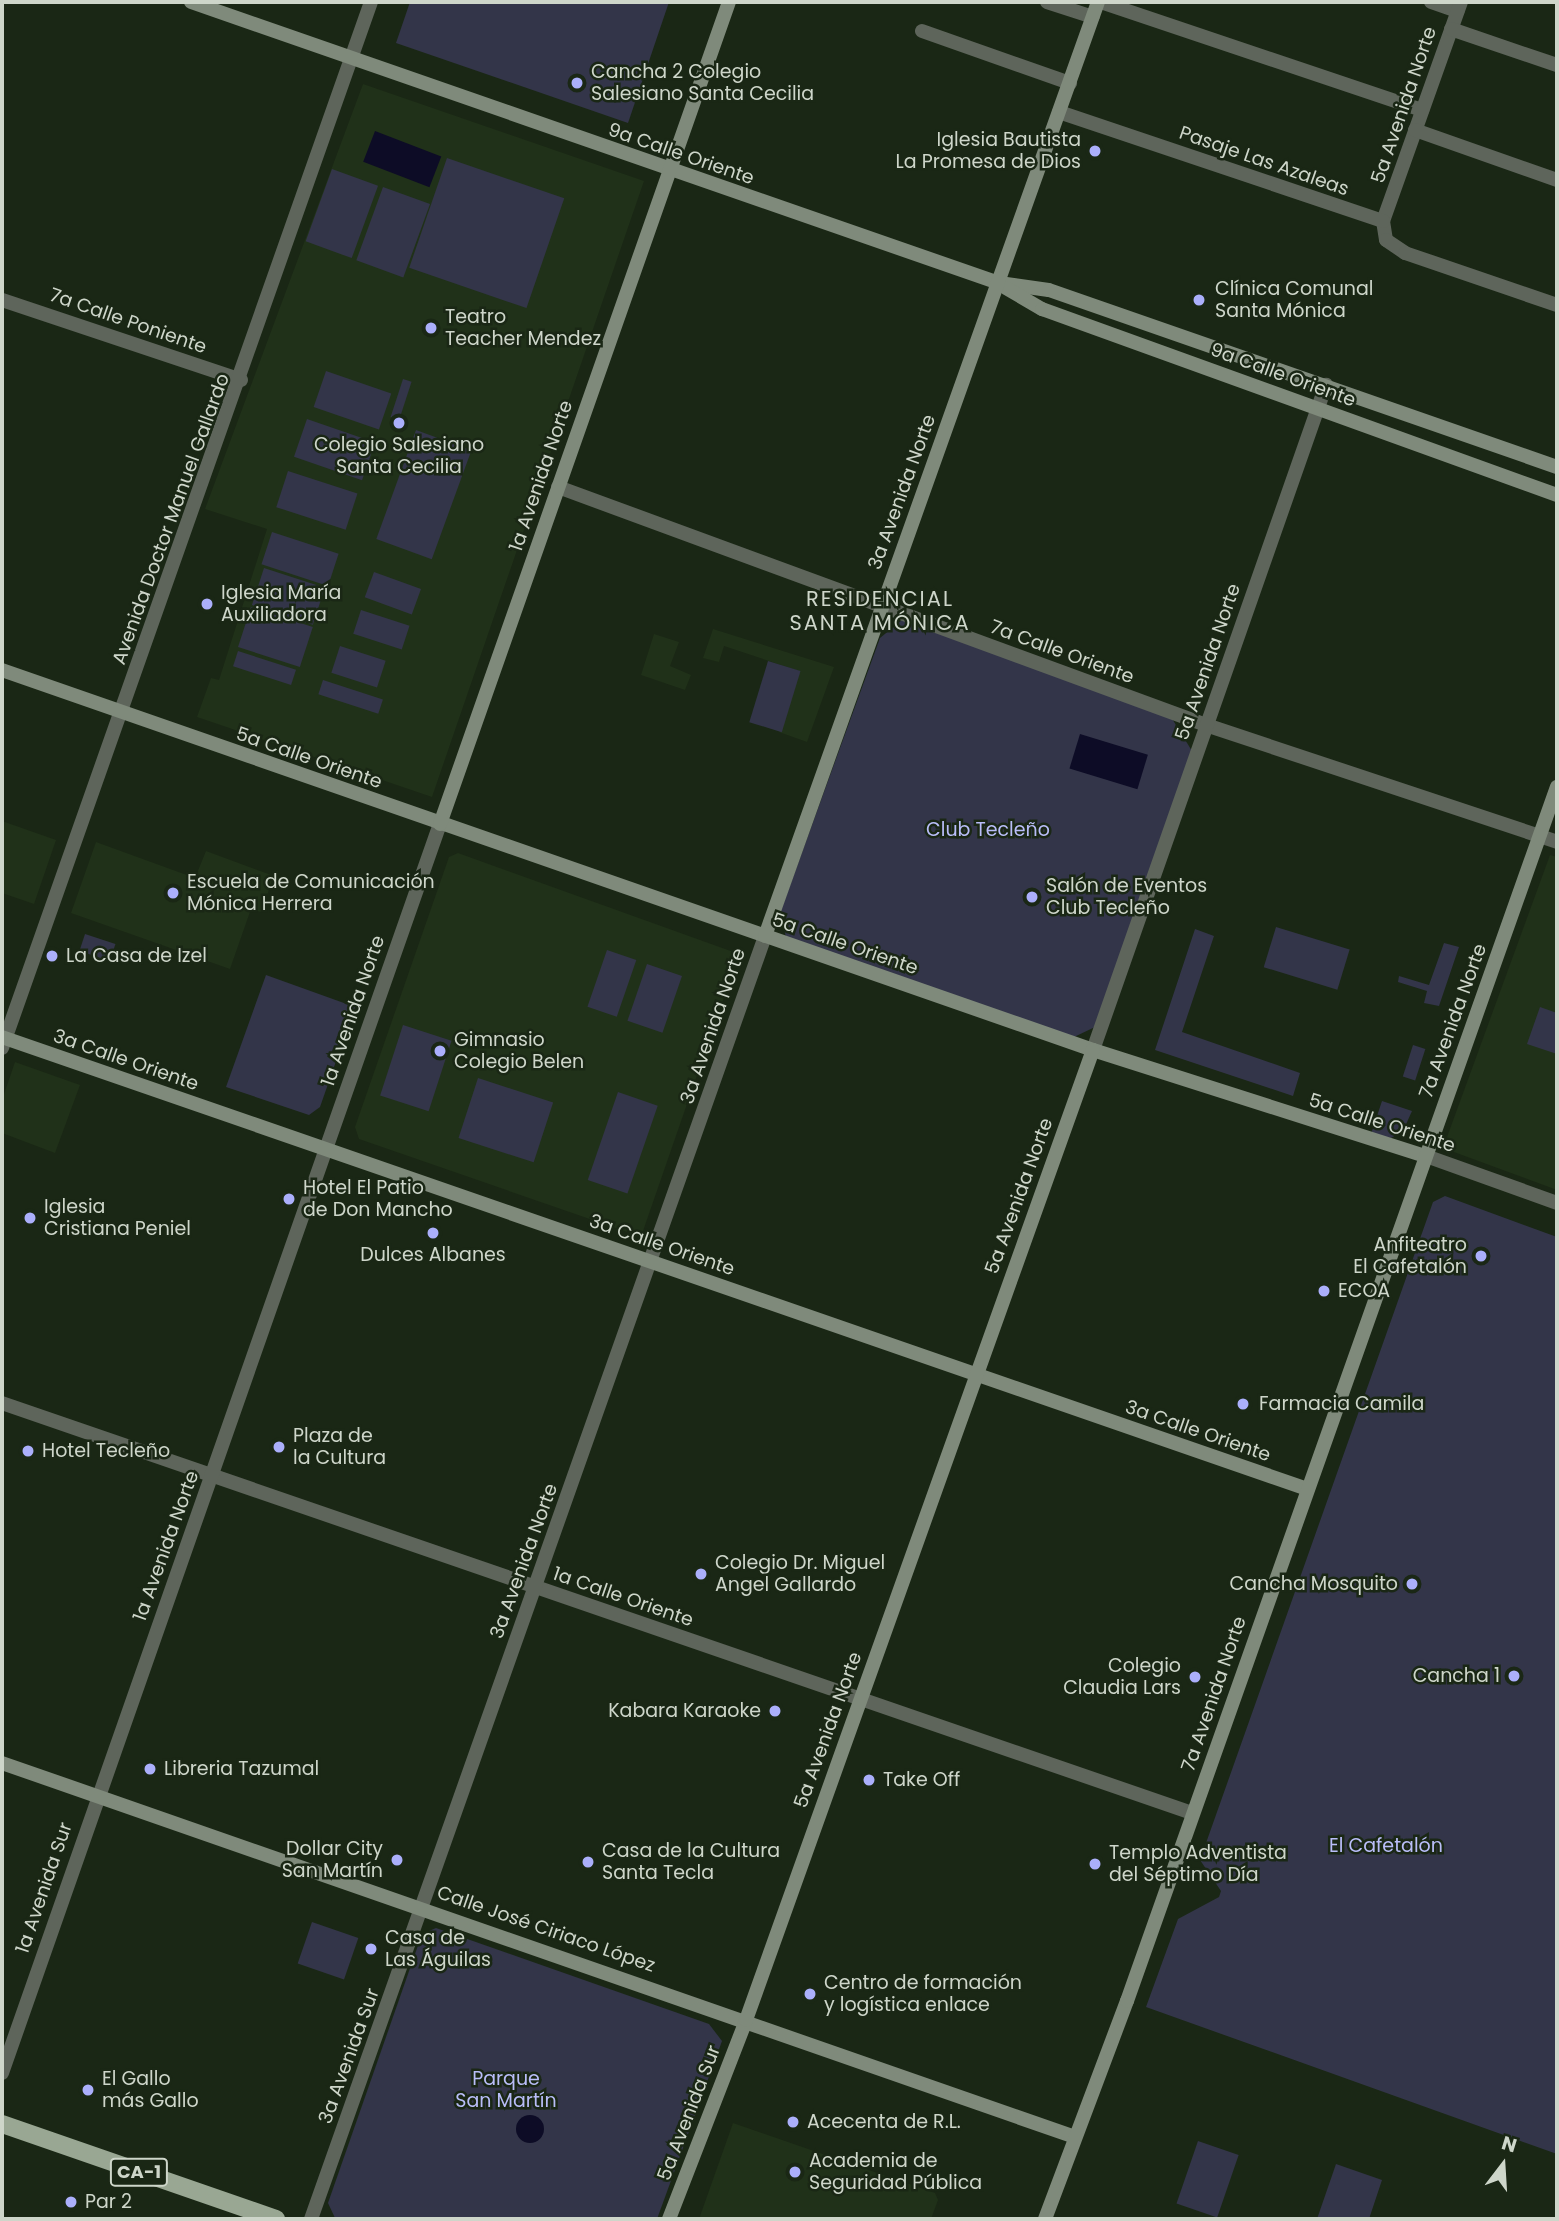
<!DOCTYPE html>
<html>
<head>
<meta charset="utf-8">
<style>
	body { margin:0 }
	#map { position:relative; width:1559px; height:2221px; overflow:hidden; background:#1a2715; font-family:Poppins,sans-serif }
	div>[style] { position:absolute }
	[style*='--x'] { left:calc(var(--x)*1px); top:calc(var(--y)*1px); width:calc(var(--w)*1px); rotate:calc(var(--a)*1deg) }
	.built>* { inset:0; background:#203119 }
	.green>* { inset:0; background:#333549; transform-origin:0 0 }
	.water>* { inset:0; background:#0d0c26; transform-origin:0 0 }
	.round { border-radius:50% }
	.street>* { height:14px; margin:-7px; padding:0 7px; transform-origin:7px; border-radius:7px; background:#5e655b }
	.secondary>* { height:14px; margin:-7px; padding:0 7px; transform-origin:7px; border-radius:7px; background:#7f8a7b }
	.primary>* { height:18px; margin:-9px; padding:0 9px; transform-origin:9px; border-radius:9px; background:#99a793 }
	.dots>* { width:19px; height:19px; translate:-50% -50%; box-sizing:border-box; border:4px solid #1a2715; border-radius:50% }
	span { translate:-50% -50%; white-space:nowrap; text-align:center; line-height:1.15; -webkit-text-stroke:5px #1a2715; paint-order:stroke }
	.shield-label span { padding:2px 5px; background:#1a2715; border:2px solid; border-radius:5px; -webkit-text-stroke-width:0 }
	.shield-label { font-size:18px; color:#ced6ca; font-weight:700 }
	.poi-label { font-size:19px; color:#ced6ca }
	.left { translate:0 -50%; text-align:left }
	.right { translate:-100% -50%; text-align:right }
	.street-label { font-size:19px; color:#ced6ca }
	.park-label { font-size:19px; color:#b9bdf8 }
	.neighbourhood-label { font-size:21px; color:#ced6ca; letter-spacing:2px }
	.frame { position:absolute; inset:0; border:4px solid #ced6ca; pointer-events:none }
	.north { position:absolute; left:1468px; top:2130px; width:70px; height:70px; -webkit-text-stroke:5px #1a2715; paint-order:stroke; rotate:17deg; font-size:19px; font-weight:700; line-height:28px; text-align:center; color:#ced6ca }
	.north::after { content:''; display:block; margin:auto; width:24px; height:32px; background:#ced6ca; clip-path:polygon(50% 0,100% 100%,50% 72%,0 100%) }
</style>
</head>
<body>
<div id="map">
	<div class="built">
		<div style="clip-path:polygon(363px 84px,644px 181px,432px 797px,197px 717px,211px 678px,219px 680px,267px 529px,205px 509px)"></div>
		<div style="clip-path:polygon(713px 629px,834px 667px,807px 742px,779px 732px,799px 671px,724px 646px,719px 662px,703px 658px)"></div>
		<div style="clip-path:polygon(654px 634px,679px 642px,670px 666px,691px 675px,685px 690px,641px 675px)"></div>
		<div style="clip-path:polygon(2px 821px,56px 840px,34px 904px,2px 893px)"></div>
		<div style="clip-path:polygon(96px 842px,195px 878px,206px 851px,274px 876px,261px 912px,251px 909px,230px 969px,71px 913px)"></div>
		<div style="clip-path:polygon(458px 853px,739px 954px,643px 1231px,636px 1235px,359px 1139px,355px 1127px,449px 857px)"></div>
		<div style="clip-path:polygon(1550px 855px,1557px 857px,1557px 1190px,1443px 1148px)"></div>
		<div style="clip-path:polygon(15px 1062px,80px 1085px,55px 1153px,2px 1133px,2px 1100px)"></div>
		<div style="clip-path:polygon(733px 2123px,935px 2193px,938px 2200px,931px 2219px,699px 2219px)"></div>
	</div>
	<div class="green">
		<div style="clip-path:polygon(410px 2px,669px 2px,628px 123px,396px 43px)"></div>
		<div style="left:447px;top:158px;width:124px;height:116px;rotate:19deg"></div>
		<div style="left:332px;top:169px;width:49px;height:77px;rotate:20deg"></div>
		<div style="left:383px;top:187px;width:50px;height:78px;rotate:20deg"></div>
		<div style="left:326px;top:371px;width:69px;height:38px;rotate:19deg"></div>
		<div style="left:403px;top:379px;width:9px;height:40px;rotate:18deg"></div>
		<div style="left:307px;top:419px;width:72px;height:40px;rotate:19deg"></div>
		<div style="left:416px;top:430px;width:59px;height:116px;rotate:20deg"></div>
		<div style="left:288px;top:471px;width:73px;height:38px;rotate:18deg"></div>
		<div style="left:272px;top:532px;width:70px;height:34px;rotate:18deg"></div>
		<div style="left:264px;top:568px;width:64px;height:39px;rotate:18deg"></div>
		<div style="left:374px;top:572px;width:50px;height:27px;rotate:20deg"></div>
		<div style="left:251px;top:607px;width:65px;height:42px;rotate:18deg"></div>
		<div style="left:361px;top:610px;width:51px;height:25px;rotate:18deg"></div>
		<div style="clip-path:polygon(902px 620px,1171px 717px,1192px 751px,1095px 1027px,1074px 1037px,787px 941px,780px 913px,880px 638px)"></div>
		<div style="left:340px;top:646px;width:48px;height:28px;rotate:18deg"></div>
		<div style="left:238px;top:651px;width:61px;height:16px;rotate:18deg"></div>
		<div style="left:768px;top:661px;width:34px;height:64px;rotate:17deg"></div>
		<div style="left:323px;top:680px;width:63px;height:15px;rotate:18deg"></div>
		<div style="left:1276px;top:927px;width:77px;height:42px;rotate:17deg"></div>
		<div style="clip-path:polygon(1195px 929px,1214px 936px,1182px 1032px,1300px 1073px,1293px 1096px,1155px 1050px)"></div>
		<div style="left:85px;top:934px;width:32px;height:18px;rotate:18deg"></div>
		<div style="clip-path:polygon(1444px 943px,1459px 947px,1439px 1006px,1424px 1003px,1427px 991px,1398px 982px,1399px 976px,1429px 985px)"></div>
		<div style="left:607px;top:950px;width:31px;height:60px;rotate:19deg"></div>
		<div style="left:647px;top:964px;width:37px;height:60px;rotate:19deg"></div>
		<div style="clip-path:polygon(266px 975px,355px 1007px,320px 1107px,309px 1115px,226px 1087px)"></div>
		<div style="clip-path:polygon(1540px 1007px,1557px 1013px,1557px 1054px,1527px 1044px)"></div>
		<div style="left:403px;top:1025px;width:51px;height:74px;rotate:18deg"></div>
		<div style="left:1413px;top:1045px;width:13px;height:33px;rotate:18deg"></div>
		<div style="left:478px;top:1078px;width:79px;height:63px;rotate:18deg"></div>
		<div style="left:618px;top:1092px;width:42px;height:93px;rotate:19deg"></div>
		<div style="clip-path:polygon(1382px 1101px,1412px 1111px,1403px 1131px,1391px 1138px,1371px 1134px)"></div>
		<div style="clip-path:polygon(1445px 1196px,1557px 1237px,1557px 2154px,1146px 2007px,1178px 1919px,1219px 1897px,1221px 1891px,1200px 1860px,1433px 1202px)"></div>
		<div style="left:312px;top:1922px;width:49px;height:44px;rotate:19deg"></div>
		<div style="clip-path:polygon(436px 1928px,709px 2024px,722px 2041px,657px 2219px,335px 2218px,328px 2203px,422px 1934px)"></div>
		<div style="left:1198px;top:2141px;width:43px;height:66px;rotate:19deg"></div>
		<div style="clip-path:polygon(1336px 2164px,1382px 2180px,1369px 2219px,1317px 2219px)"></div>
	</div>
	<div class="water">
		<div style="left:375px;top:131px;width:71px;height:33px;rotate:21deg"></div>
		<div style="left:1080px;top:734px;width:71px;height:36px;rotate:17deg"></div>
		<div class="round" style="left:516px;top:2115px;width:28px;height:28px"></div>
	</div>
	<div class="street">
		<div style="--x:1047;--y:2;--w:48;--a:18.1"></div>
		<div style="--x:1101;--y:2;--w:339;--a:18.6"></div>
		<div style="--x:1431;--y:2;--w:28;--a:19"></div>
		<div style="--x:1461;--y:2;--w:232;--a:109.6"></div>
		<div style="--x:1383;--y:221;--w:19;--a:81"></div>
		<div style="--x:1386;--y:240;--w:23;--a:34"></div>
		<div style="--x:1405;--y:253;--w:161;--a:18.9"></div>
		<div style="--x:1451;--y:29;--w:112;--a:18.8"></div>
		<div style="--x:922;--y:31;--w:157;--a:19.4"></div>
		<div style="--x:1059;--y:112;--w:342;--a:18.6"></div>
		<div style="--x:1415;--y:130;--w:151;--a:19.4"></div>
		<div style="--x:2;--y:300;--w:252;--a:18.5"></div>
		<div style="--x:558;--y:487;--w:690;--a:20.17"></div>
		<div style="--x:1206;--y:725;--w:370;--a:18.4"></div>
		<div style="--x:2;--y:1048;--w:1109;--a:-70.57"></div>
		<div style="--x:1093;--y:1050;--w:705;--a:-70.69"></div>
		<div style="--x:1426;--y:1156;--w:139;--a:19.7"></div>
		<div style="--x:2;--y:1403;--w:1259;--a:19.01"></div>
		<div style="--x:2;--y:2073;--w:1324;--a:-70.68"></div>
		<div style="--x:311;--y:2219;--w:1361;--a:-70.51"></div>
	</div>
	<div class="secondary">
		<div style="--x:191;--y:2;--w:855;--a:19.18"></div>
		<div style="--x:999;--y:283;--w:50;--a:8"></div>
		<div style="--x:1049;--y:290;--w:538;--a:19.21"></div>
		<div style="--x:1006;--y:288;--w:42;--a:30.3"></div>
		<div style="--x:1042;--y:309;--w:548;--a:19.86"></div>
		<div style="--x:2;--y:670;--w:1155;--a:19.2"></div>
		<div style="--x:1093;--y:1050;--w:349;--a:17.7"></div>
		<div style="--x:440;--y:824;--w:871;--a:-70.63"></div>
		<div style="--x:765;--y:936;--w:992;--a:-70.38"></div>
		<div style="--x:2;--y:1037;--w:1381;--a:19.1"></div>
		<div style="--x:2;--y:1763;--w:1136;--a:19.22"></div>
		<div style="--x:669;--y:2219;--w:213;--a:-68.8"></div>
		<div style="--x:746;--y:2020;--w:1030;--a:-70.32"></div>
		<div style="--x:1045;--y:2219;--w:233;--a:-69.4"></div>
		<div style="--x:1127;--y:2001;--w:1288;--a:-70.5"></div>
	</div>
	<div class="primary">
		<div style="--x:2;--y:2124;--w:290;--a:19.1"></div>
	</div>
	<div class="dots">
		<div style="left:577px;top:83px;background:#abaffb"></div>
		<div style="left:1095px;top:151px;background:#abaffb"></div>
		<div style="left:1199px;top:300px;background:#abaffb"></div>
		<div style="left:431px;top:328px;background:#abaffb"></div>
		<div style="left:399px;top:423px;background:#abaffb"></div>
		<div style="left:207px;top:604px;background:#abaffb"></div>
		<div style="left:173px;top:893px;background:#abaffb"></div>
		<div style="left:1032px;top:897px;background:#abaffb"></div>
		<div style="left:52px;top:956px;background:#abaffb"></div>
		<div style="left:440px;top:1051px;background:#abaffb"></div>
		<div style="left:289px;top:1199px;background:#abaffb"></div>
		<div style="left:30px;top:1218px;background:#abaffb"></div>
		<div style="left:433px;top:1233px;background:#abaffb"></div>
		<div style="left:1481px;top:1256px;background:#abaffb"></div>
		<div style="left:1324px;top:1291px;background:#abaffb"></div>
		<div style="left:1243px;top:1404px;background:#abaffb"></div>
		<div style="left:279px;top:1447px;background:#abaffb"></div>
		<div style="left:28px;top:1451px;background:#abaffb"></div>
		<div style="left:701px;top:1574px;background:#abaffb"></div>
		<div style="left:1412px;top:1584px;background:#abaffb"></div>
		<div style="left:1514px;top:1676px;background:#abaffb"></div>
		<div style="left:1195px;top:1677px;background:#abaffb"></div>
		<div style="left:775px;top:1711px;background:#abaffb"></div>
		<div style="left:150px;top:1769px;background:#abaffb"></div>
		<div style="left:869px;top:1780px;background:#abaffb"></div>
		<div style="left:397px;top:1860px;background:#abaffb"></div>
		<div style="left:588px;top:1862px;background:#abaffb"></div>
		<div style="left:1095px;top:1864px;background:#abaffb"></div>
		<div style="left:371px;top:1949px;background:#abaffb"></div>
		<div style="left:810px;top:1994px;background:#abaffb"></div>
		<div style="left:88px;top:2090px;background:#abaffb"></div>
		<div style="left:793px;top:2122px;background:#abaffb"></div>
		<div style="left:795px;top:2172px;background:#abaffb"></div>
		<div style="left:71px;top:2202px;background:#abaffb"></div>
	</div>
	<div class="shield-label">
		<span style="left:139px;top:2172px">CA-1</span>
	</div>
	<div class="poi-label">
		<span class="left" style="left:591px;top:83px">Cancha 2 Colegio<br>Salesiano Santa Cecilia</span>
		<span class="right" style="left:1081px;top:151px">Iglesia Bautista<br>La Promesa de Dios</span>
		<span class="left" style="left:1215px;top:300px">Clínica Comunal<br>Santa Mónica</span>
		<span class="left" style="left:445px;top:328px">Teatro<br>Teacher Mendez</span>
		<span style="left:399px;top:456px">Colegio Salesiano<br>Santa Cecilia</span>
		<span class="left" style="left:221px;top:604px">Iglesia María<br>Auxiliadora</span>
		<span class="left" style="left:187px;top:893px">Escuela de Comunicación<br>Mónica Herrera</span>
		<span class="left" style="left:1046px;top:897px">Salón de Eventos<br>Club Tecleño</span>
		<span class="left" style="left:66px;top:956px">La Casa de Izel</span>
		<span class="left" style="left:454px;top:1051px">Gimnasio<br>Colegio Belen</span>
		<span class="left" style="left:303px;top:1199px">Hotel El Patio<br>de Don Mancho</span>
		<span class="left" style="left:44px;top:1218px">Iglesia<br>Cristiana Peniel</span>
		<span class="right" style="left:1467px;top:1256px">Anfiteatro<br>El Cafetalón</span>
		<span style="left:433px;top:1255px">Dulces Albanes</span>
		<span class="left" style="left:1338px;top:1291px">ECOA</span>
		<span class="left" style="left:1259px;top:1404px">Farmacia Camila</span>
		<span class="left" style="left:293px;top:1447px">Plaza de<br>la Cultura</span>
		<span class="left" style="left:42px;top:1451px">Hotel Tecleño</span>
		<span class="left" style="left:715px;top:1574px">Colegio Dr. Miguel<br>Angel Gallardo</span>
		<span class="right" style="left:1398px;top:1584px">Cancha Mosquito</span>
		<span class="right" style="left:1181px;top:1677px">Colegio<br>Claudia Lars</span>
		<span class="right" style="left:1500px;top:1676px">Cancha 1</span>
		<span class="right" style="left:761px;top:1711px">Kabara Karaoke</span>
		<span class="left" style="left:164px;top:1769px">Libreria Tazumal</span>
		<span class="left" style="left:883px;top:1780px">Take Off</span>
		<span class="right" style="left:383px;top:1860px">Dollar City<br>San Martín</span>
		<span class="left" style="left:602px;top:1862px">Casa de la Cultura<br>Santa Tecla</span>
		<span class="left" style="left:1109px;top:1864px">Templo Adventista<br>del Séptimo Día</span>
		<span class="left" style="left:385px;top:1949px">Casa de<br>Las Águilas</span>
		<span class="left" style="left:824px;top:1994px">Centro de formación<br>y logística enlace</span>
		<span class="left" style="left:102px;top:2090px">El Gallo<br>más Gallo</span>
		<span class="left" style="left:807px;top:2122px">Acecenta de R.L.</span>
		<span class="left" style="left:809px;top:2172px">Academia de<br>Seguridad Pública</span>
		<span class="left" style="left:85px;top:2202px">Par 2</span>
	</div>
	<div class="street-label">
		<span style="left:1404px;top:105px;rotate:-71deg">5a Avenida Norte</span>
		<span style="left:681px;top:154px;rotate:19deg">9a Calle Oriente</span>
		<span style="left:1264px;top:161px;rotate:19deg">Pasaje Las Azaleas</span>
		<span style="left:128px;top:321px;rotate:19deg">7a Calle Poniente</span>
		<span style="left:1283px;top:375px;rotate:20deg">9a Calle Oriente</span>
		<span style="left:541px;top:476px;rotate:-71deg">1a Avenida Norte</span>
		<span style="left:902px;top:492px;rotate:-70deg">3a Avenida Norte</span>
		<span style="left:171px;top:519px;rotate:-70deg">Avenida Doctor Manuel Gallardo</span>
		<span style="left:1062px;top:652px;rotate:20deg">7a Calle Oriente</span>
		<span style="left:1208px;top:662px;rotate:-71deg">5a Avenida Norte</span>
		<span style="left:309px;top:758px;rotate:19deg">5a Calle Oriente</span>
		<span style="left:845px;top:944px;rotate:19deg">5a Calle Oriente</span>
		<span style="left:353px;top:1011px;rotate:-71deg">1a Avenida Norte</span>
		<span style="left:1453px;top:1021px;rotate:-70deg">7a Avenida Norte</span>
		<span style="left:713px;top:1026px;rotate:-71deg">3a Avenida Norte</span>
		<span style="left:126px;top:1060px;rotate:19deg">3a Calle Oriente</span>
		<span style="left:1382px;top:1123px;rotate:18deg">5a Calle Oriente</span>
		<span style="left:1019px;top:1196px;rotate:-70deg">5a Avenida Norte</span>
		<span style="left:662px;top:1245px;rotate:19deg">3a Calle Oriente</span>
		<span style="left:1198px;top:1431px;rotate:19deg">3a Calle Oriente</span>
		<span style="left:166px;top:1546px;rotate:-70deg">1a Avenida Norte</span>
		<span style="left:524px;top:1561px;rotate:-70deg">3a Avenida Norte</span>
		<span style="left:623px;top:1597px;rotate:19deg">1a Calle Oriente</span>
		<span style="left:1214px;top:1694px;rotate:-71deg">7a Avenida Norte</span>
		<span style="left:828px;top:1730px;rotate:-70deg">5a Avenida Norte</span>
		<span style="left:44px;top:1888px;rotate:-71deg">1a Avenida Sur</span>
		<span style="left:546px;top:1929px;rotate:19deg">Calle José Ciriaco López</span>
		<span style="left:349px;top:2056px;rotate:-70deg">3a Avenida Sur</span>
		<span style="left:689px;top:2113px;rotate:-69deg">5a Avenida Sur</span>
	</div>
	<div class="park-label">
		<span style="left:988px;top:830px">Club Tecleño</span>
		<span style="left:1386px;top:1846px">El Cafetalón</span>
		<span style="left:506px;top:2090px">Parque<br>San Martín</span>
	</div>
	<div class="neighbourhood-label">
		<span style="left:880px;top:611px">RESIDENCIAL<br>SANTA MÓNICA</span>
	</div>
	<div class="frame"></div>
	<div class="north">N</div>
</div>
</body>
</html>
